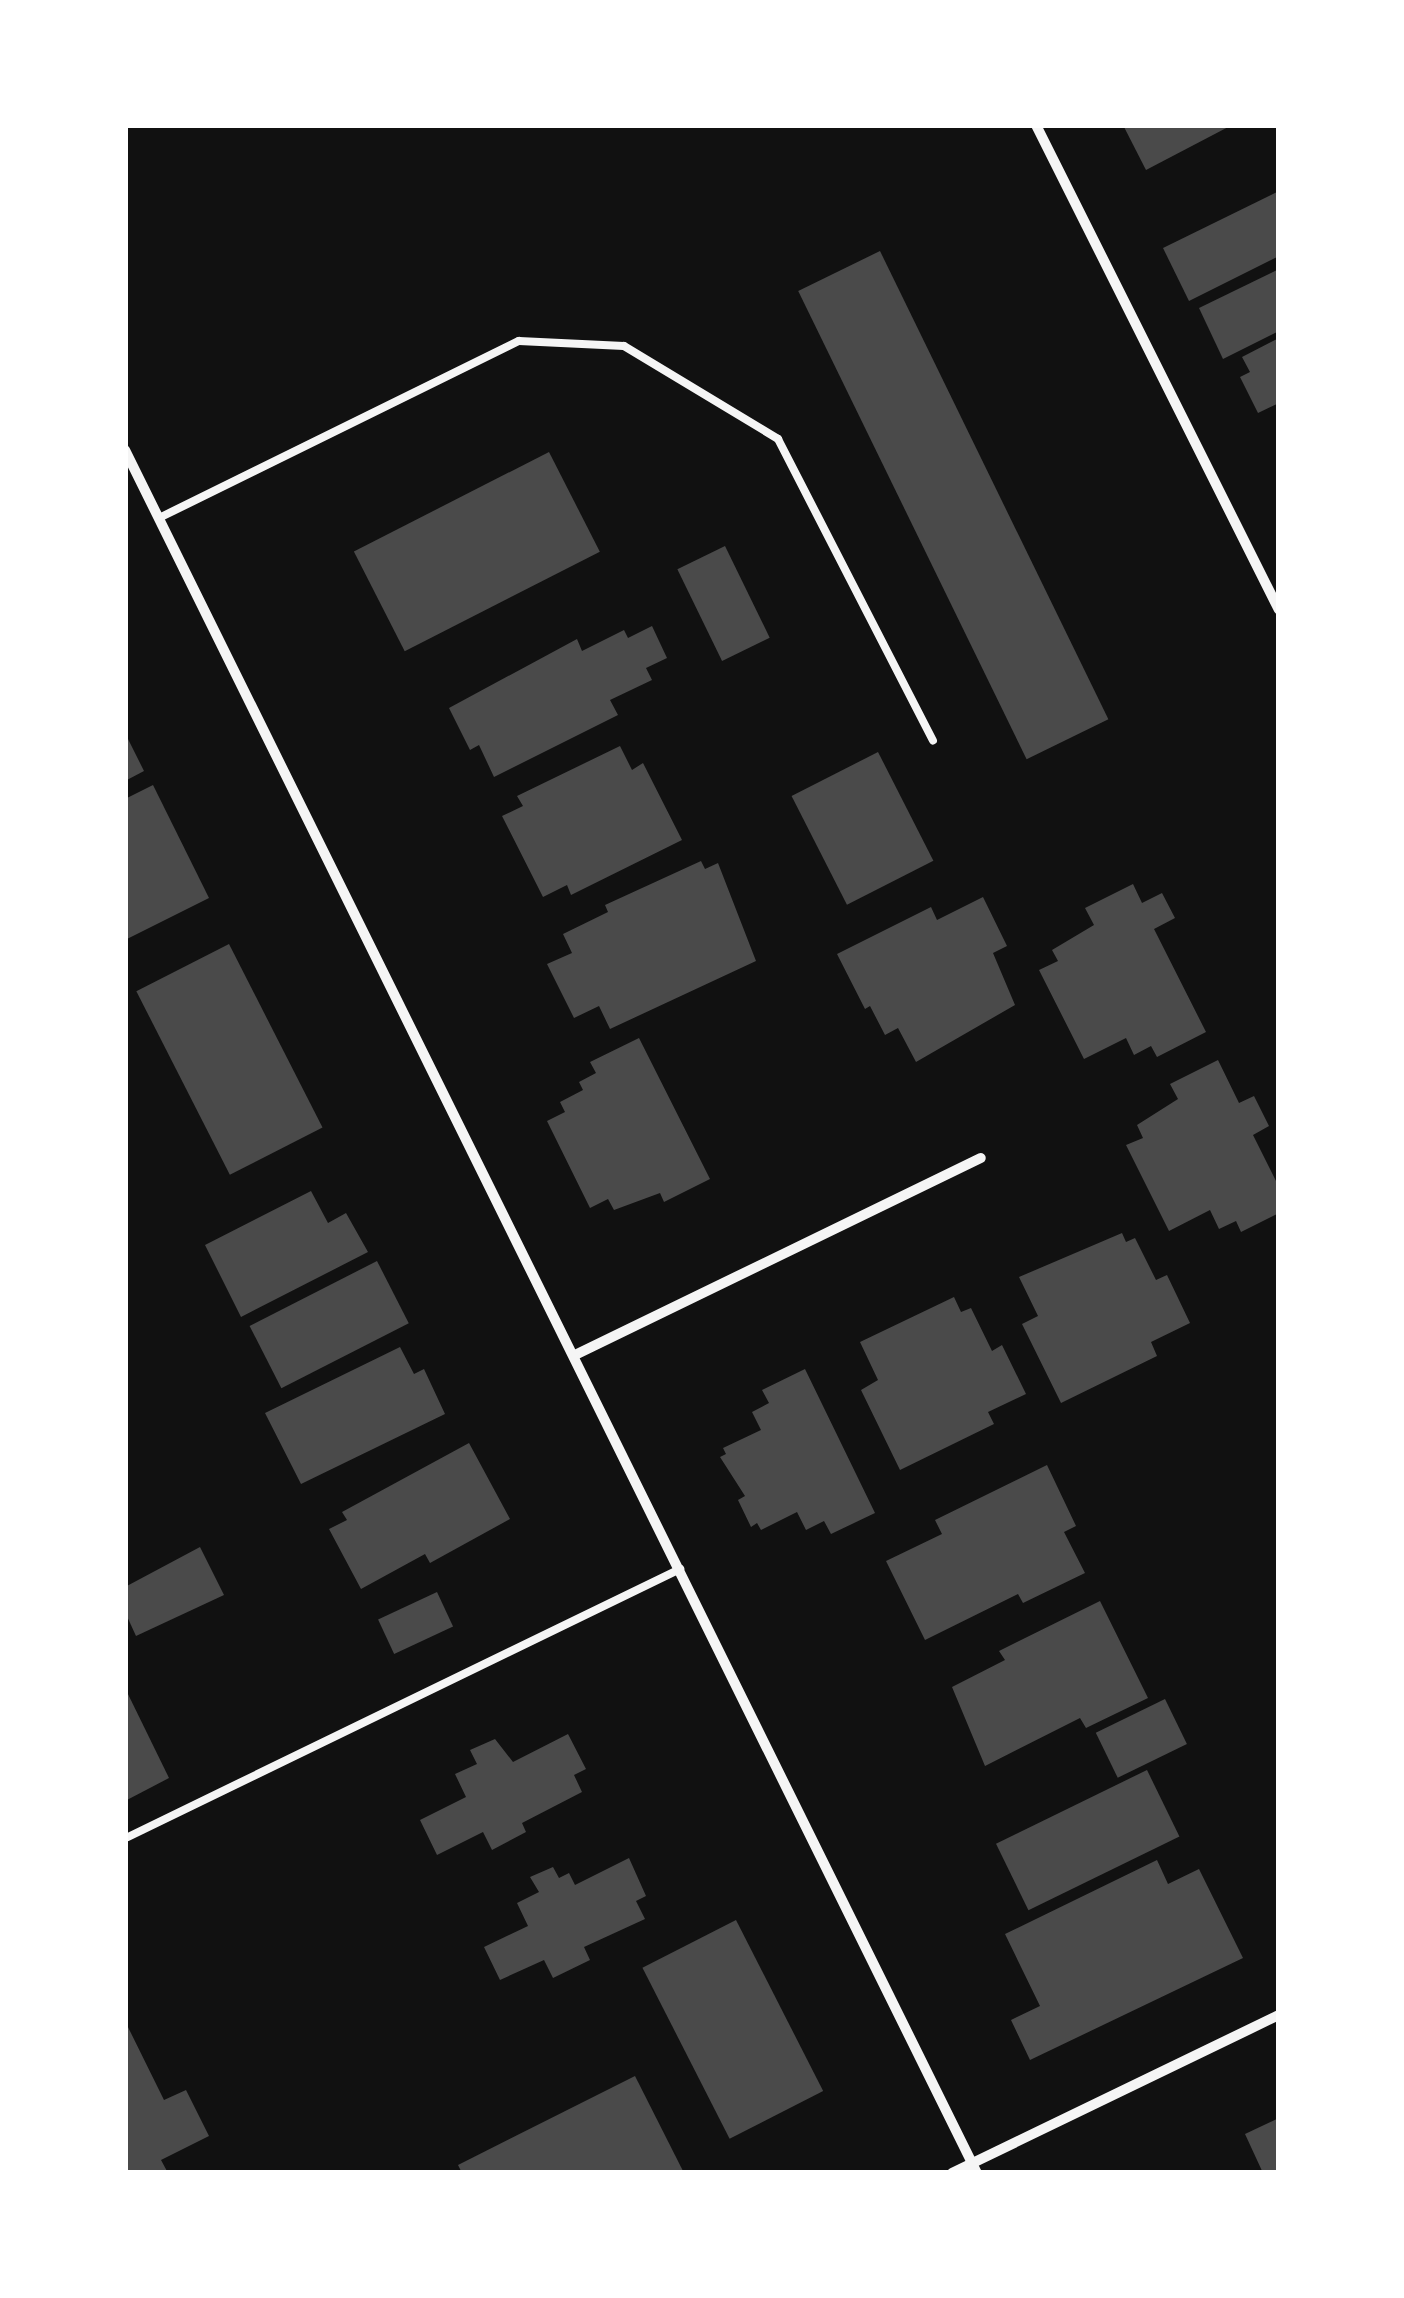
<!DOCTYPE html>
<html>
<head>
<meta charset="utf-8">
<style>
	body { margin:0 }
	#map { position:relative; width:1404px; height:2298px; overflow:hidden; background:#111; font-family:"Space Grotesk",sans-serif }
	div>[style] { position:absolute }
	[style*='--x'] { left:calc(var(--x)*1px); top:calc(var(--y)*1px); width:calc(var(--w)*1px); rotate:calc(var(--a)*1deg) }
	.building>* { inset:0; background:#4a4a4a; transform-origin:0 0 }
	.service>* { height:8px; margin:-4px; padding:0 4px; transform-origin:4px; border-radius:4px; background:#f5f5f5 }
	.minor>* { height:10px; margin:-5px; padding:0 5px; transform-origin:5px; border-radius:5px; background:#f5f5f5 }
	span { translate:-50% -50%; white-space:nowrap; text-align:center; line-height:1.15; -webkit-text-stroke:10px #fff; paint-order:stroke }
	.frame { position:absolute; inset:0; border:128px solid #fff; pointer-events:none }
</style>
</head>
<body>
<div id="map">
	<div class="building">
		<div style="clip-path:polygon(1123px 125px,1232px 125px,1146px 170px)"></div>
		<div style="clip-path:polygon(1279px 191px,1279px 256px,1189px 301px,1163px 248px)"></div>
		<div style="left:880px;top:251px;width:521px;height:91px;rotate:64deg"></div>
		<div style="clip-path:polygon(1279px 269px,1279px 331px,1223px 359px,1199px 308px)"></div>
		<div style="clip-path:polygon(1279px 338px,1279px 403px,1258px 413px,1240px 377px,1250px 372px,1242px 357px)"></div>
		<div style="left:549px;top:452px;width:112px;height:219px;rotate:63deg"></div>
		<div style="left:725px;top:546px;width:102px;height:53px;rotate:64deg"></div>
		<div style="clip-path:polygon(652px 626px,667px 658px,646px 668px,652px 680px,610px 700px,618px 715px,494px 777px,479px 745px,470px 750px,449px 708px,577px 639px,582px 651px,624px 630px,628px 638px)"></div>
		<div style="clip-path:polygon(125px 733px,144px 771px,125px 781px)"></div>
		<div style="clip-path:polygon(620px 746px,632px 770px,643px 763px,682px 840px,571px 895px,567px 885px,543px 897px,502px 816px,523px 806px,517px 796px)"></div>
		<div style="left:878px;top:752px;width:122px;height:97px;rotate:63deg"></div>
		<div style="clip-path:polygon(153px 785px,209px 898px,125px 940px,125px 799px)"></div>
		<div style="clip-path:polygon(701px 861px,705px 869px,718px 863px,756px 961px,610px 1029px,599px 1006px,574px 1018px,547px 964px,572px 953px,563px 934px,608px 912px,605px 905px)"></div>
		<div style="clip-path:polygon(1133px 884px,1142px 903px,1162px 893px,1175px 918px,1154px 929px,1206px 1032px,1157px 1057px,1151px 1046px,1134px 1055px,1126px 1038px,1084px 1059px,1039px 970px,1058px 961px,1052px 950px,1094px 925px,1085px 908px)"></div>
		<div style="clip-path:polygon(983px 897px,1007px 946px,993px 953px,1015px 1005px,916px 1062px,898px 1028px,885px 1035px,870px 1006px,865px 1009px,837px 954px,931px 907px,937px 920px)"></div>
		<div style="left:229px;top:944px;width:206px;height:104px;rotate:63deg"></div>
		<div style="clip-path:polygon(639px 1038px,710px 1179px,664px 1202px,660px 1193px,614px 1210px,608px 1199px,590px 1208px,547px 1121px,565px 1112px,560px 1102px,583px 1090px,579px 1082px,596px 1073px,590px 1062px)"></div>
		<div style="clip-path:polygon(1218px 1060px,1239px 1103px,1254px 1096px,1269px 1126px,1253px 1135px,1279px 1187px,1279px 1213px,1241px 1232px,1236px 1221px,1219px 1229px,1210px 1210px,1169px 1231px,1126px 1145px,1143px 1138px,1137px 1125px,1178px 1099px,1170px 1084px)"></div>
		<div style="clip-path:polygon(311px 1191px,328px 1223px,346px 1213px,368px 1252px,241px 1317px,205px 1245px)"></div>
		<div style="clip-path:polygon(1122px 1233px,1126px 1242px,1135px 1238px,1156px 1280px,1167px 1275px,1190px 1323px,1151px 1342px,1157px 1356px,1061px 1403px,1022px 1324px,1038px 1316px,1019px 1277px)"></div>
		<div style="left:377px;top:1261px;width:70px;height:143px;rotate:63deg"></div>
		<div style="clip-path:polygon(954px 1297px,961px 1312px,971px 1308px,992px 1351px,1002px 1345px,1026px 1394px,988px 1412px,994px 1424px,900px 1470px,861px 1390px,878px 1380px,860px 1342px)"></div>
		<div style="clip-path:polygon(400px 1347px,414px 1374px,424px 1369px,445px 1414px,301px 1484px,265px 1413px)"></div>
		<div style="clip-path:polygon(805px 1369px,875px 1513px,831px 1534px,824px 1521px,806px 1530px,797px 1512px,761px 1530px,757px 1523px,751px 1527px,738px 1500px,745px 1496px,720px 1457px,726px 1454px,723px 1448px,761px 1430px,752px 1412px,769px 1403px,762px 1390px)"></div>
		<div style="clip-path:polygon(469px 1443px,510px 1519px,430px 1563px,425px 1554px,361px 1589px,329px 1529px,347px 1520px,342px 1512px)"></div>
		<div style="clip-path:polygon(1047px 1465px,1076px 1526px,1064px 1532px,1085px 1573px,1023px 1603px,1018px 1594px,925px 1640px,886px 1561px,942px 1534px,935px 1520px)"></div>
		<div style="clip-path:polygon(200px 1547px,224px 1595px,136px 1636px,125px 1612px,125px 1587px)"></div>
		<div style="left:437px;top:1592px;width:38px;height:65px;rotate:65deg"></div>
		<div style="clip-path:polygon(1100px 1601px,1148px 1698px,1086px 1728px,1080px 1718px,985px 1766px,952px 1687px,1005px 1660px,999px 1651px)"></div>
		<div style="clip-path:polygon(125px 1688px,169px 1778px,125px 1801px)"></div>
		<div style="left:1165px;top:1699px;width:50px;height:77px;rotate:64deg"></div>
		<div style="clip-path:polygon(568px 1734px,586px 1769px,574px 1775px,582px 1792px,522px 1823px,526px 1832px,492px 1850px,483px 1832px,437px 1855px,420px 1820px,466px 1797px,455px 1774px,477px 1764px,470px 1750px,495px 1739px,513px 1762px)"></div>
		<div style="left:1147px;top:1770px;width:74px;height:168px;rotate:64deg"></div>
		<div style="clip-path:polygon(629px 1858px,646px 1896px,636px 1901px,645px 1919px,584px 1947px,590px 1960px,553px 1978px,544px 1960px,500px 1980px,484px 1947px,528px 1926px,517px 1903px,539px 1892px,530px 1877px,553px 1867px,559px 1878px,569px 1873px,575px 1885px)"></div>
		<div style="clip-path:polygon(1157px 1860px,1168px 1884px,1199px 1869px,1243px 1958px,1030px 2060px,1011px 2020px,1040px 2006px,1005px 1934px)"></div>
		<div style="left:736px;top:1920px;width:192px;height:105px;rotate:63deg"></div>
		<div style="clip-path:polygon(125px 2021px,164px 2100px,186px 2090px,209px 2136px,161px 2160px,168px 2173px,125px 2173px)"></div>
		<div style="clip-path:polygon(635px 2076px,684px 2173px,462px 2173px,458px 2165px)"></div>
		<div style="clip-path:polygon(1279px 2118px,1279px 2173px,1263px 2173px,1245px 2134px)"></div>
	</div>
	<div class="service">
		<div style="--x:159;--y:518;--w:401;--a:-26.2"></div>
		<div style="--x:519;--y:341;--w:105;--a:2.7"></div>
		<div style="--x:624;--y:346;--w:180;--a:31.1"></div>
		<div style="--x:778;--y:439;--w:339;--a:62.8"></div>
		<div style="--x:128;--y:1837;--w:614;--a:-25.9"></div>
	</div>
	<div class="minor">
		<div style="--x:1036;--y:125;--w:542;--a:63.39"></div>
		<div style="--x:125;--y:450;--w:1922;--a:63.69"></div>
		<div style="--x:575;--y:1355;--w:451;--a:-25.9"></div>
		<div style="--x:952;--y:2173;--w:363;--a:-25.8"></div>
	</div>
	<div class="frame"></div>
</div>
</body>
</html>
